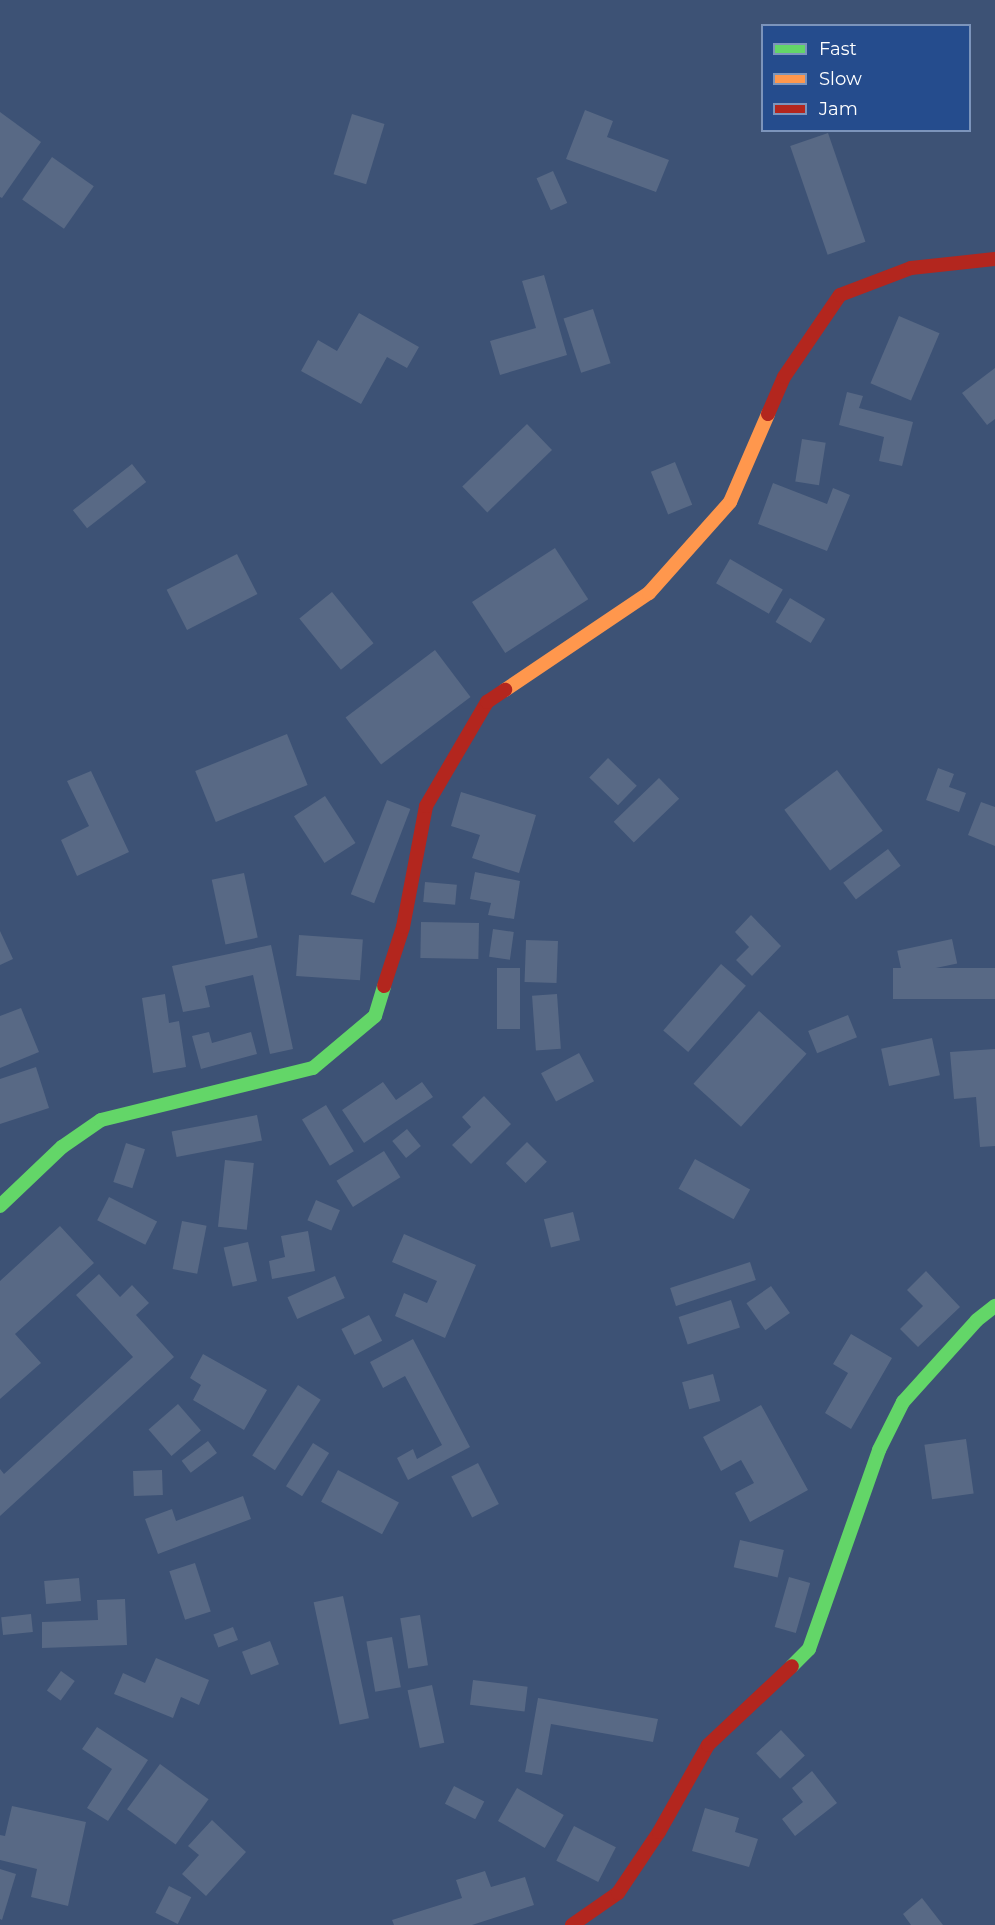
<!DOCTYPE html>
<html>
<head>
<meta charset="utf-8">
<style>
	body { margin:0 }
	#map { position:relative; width:995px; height:1925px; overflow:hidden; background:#3d5275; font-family:Montserrat,sans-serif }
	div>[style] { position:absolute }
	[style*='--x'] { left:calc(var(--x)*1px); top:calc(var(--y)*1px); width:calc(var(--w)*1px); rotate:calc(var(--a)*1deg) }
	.building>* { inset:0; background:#586985; transform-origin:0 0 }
	.fast>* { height:14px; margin:-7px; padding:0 7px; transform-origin:7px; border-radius:7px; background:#63d668 }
	.slow>* { height:14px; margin:-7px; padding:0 7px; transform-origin:7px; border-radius:7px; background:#ff974d }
	.jam>* { height:14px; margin:-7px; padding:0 7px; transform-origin:7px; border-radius:7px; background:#b3261e }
	span { translate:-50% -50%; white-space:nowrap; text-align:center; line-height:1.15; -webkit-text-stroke:6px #254c8d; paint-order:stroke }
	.legend { position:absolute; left:761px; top:24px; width:210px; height:108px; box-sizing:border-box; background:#254c8d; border:2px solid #7c94bb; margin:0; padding:8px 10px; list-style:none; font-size:18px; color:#fff }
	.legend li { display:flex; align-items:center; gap:12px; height:30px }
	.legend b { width:30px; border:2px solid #7c94bb }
</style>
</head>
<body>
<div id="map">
	<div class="building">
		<div style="clip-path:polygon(585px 110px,613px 121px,607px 137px,669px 160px,656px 192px,566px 159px)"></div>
		<div style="clip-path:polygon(0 112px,41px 142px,2px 198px,0 197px)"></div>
		<div style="left:352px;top:114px;width:34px;height:63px;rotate:17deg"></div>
		<div style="left:828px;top:133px;width:115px;height:40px;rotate:71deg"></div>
		<div style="left:52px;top:157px;width:51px;height:52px;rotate:35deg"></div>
		<div style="left:553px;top:171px;width:35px;height:18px;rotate:66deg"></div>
		<div style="clip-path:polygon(544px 275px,567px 355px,500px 375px,490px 341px,536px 328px,522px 281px)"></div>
		<div style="left:593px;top:309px;width:57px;height:31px;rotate:72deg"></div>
		<div style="clip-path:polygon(359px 313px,419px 347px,407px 368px,387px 357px,361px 404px,301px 371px,318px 340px,337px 351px)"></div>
		<div style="left:899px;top:316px;width:44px;height:73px;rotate:23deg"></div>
		<div style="clip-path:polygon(995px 368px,995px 419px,987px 425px,962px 393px)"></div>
		<div style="clip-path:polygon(847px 392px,863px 396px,859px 408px,913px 422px,902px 466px,879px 461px,884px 437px,839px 425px)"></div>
		<div style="left:527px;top:424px;width:36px;height:90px;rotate:46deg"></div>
		<div style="left:802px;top:439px;width:24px;height:43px;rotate:9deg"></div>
		<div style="left:675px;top:462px;width:46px;height:26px;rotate:68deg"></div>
		<div style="left:132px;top:464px;width:23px;height:75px;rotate:52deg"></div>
		<div style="clip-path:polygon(773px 483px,827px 504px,833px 488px,850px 495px,827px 551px,758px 524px)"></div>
		<div style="left:555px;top:548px;width:61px;height:99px;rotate:57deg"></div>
		<div style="left:237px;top:554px;width:45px;height:79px;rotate:63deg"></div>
		<div style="left:730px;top:559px;width:61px;height:28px;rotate:30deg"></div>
		<div style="left:332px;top:592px;width:66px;height:42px;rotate:51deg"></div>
		<div style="left:790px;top:598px;width:41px;height:28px;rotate:31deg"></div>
		<div style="left:435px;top:650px;width:59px;height:112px;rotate:53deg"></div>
		<div style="left:287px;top:734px;width:55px;height:99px;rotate:68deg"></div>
		<div style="left:608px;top:758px;width:40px;height:27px;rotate:44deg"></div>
		<div style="clip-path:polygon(938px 768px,954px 774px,949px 787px,966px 793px,959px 812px,926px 800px)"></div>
		<div style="left:837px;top:770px;width:76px;height:66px;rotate:53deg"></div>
		<div style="clip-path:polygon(91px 771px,129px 852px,77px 876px,61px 840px,89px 826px,67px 781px)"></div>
		<div style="left:659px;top:778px;width:29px;height:63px;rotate:46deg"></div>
		<div style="clip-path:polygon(461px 792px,536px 815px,519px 873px,472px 858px,480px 835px,451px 826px)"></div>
		<div style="left:325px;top:796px;width:56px;height:37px;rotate:57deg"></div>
		<div style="left:387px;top:800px;width:25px;height:101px;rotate:21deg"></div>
		<div style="clip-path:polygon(981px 802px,995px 807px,995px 846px,968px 835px)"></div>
		<div style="left:888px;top:849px;width:21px;height:56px;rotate:53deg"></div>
		<div style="clip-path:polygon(475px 872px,520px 881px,514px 919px,488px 915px,491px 903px,470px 899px)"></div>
		<div style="left:244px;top:873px;width:66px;height:33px;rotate:78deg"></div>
		<div style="left:425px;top:882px;width:32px;height:20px;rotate:5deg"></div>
		<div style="clip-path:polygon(751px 915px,781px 946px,752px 976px,736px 960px,749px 947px,735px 932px)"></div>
		<div style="left:421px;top:922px;width:58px;height:36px;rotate:1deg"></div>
		<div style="left:493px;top:929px;width:21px;height:28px;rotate:8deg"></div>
		<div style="clip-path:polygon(0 931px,13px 959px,0 965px)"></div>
		<div style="left:299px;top:935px;width:64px;height:41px;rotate:4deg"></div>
		<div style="left:952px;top:939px;width:25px;height:56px;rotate:78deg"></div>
		<div style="left:526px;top:940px;width:32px;height:42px;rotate:2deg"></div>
		<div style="clip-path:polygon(271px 945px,293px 1049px,270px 1054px,253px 975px,205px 986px,210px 1007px,183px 1012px,172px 966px)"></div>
		<div style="left:721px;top:964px;width:33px;height:88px;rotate:41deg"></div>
		<div style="left:497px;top:968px;width:23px;height:61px"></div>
		<div style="left:995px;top:968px;width:31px;height:102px;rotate:90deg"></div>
		<div style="clip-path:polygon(165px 994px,169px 1023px,179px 1021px,186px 1067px,153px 1073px,142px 998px)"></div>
		<div style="left:557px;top:994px;width:55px;height:25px;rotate:86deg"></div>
		<div style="clip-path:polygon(21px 1008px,39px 1052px,0 1068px,0 1016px)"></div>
		<div style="left:759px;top:1011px;width:64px;height:98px;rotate:42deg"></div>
		<div style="left:848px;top:1015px;width:24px;height:43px;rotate:68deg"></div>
		<div style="clip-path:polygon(209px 1032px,212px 1043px,251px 1032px,257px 1054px,201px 1069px,192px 1036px)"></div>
		<div style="left:932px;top:1038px;width:38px;height:52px;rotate:78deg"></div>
		<div style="clip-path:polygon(995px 1049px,995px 1146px,980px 1147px,976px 1097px,954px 1099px,950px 1052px)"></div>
		<div style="left:579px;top:1053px;width:32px;height:43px;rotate:62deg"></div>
		<div style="clip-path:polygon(36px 1067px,49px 1108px,0 1124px,0 1079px)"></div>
		<div style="clip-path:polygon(383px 1082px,396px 1100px,422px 1082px,433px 1097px,364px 1143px,342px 1110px)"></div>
		<div style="clip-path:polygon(484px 1096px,511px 1124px,471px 1164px,452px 1145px,471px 1127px,462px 1117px)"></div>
		<div style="left:326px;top:1105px;width:54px;height:28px;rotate:59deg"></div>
		<div style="left:257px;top:1115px;width:26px;height:87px;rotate:79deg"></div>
		<div style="left:407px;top:1129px;width:22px;height:19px;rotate:51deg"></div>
		<div style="left:527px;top:1142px;width:28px;height:30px;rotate:45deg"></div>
		<div style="left:126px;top:1143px;width:20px;height:41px;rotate:18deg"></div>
		<div style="left:384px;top:1151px;width:31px;height:56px;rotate:58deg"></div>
		<div style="left:695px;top:1159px;width:63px;height:34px;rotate:29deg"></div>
		<div style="left:225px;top:1160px;width:29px;height:67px;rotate:6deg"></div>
		<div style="left:109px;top:1197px;width:54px;height:26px;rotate:27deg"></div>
		<div style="left:316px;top:1200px;width:26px;height:22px;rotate:23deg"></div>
		<div style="left:573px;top:1212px;width:29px;height:30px;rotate:76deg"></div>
		<div style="left:182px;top:1221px;width:25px;height:49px;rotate:11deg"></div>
		<div style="clip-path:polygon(60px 1226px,94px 1263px,15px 1334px,41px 1363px,0 1399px,0 1281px)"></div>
		<div style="clip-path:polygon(308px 1231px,315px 1271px,272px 1279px,269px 1261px,285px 1257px,281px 1236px)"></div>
		<div style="clip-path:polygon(404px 1234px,476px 1265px,445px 1338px,395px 1316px,404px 1293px,427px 1303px,437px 1281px,392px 1262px)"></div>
		<div style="left:248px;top:1242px;width:40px;height:25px;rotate:77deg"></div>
		<div style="left:750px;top:1262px;width:19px;height:84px;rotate:72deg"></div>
		<div style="clip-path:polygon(926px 1271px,960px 1307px,918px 1347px,900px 1329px,923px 1306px,907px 1290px)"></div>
		<div style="clip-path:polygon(99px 1274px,120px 1297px,132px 1285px,149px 1303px,136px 1315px,174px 1357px,0 1516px,0 1469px,4px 1474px,133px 1357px,76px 1295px)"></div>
		<div style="left:335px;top:1276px;width:24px;height:52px;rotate:66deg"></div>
		<div style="left:771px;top:1286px;width:33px;height:30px;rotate:55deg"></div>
		<div style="left:731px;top:1300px;width:29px;height:55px;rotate:72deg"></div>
		<div style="left:369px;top:1315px;width:29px;height:31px;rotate:63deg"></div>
		<div style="clip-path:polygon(851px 1334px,892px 1358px,851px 1429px,825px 1413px,848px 1373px,833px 1364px)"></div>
		<div style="clip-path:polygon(413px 1339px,470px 1447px,408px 1480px,397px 1458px,413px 1449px,417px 1459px,442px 1445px,405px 1376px,383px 1388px,370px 1362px)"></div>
		<div style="clip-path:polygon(203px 1354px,267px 1390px,244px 1430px,193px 1400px,201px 1385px,190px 1378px)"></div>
		<div style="left:713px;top:1374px;width:28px;height:32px;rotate:75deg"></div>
		<div style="left:298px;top:1385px;width:27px;height:84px;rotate:33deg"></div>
		<div style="left:178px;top:1404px;width:35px;height:39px;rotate:49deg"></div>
		<div style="clip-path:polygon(761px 1405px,808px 1490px,750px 1522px,735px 1493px,754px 1483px,741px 1460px,721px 1471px,703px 1437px)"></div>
		<div style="left:966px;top:1439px;width:55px;height:42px;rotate:82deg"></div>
		<div style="left:208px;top:1441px;width:15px;height:33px;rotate:53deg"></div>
		<div style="left:313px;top:1443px;width:19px;height:51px;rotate:32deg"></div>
		<div style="left:478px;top:1463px;width:46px;height:30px;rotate:63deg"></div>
		<div style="left:162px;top:1470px;width:25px;height:29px;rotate:88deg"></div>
		<div style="left:338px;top:1470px;width:69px;height:36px;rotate:28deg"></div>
		<div style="clip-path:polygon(243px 1496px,251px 1519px,158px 1554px,145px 1519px,172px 1509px,176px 1521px)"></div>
		<div style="left:740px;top:1540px;width:45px;height:28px;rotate:13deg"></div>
		<div style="left:195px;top:1563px;width:51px;height:27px;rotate:72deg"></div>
		<div style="left:789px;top:1577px;width:22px;height:52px;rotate:16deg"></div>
		<div style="left:79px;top:1578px;width:23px;height:35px;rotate:85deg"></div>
		<div style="left:343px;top:1596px;width:125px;height:30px;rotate:78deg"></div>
		<div style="clip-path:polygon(125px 1599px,127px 1645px,42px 1648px,42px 1622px,98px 1620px,97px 1600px)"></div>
		<div style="left:31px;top:1614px;width:18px;height:30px;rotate:84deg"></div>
		<div style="left:420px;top:1615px;width:51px;height:20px;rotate:81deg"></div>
		<div style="left:233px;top:1627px;width:14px;height:21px;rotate:69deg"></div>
		<div style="left:392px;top:1637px;width:51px;height:26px;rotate:80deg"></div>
		<div style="left:270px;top:1641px;width:25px;height:30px;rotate:69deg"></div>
		<div style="clip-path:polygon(156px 1658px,209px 1680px,199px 1705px,181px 1697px,173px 1718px,114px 1694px,123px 1673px,145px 1683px)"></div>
		<div style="left:61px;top:1671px;width:17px;height:24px;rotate:36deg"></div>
		<div style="left:473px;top:1680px;width:55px;height:25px;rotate:7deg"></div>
		<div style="left:432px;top:1685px;width:59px;height:25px;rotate:78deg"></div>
		<div style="clip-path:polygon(538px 1698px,658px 1719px,653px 1742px,551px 1724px,542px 1775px,525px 1772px)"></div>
		<div style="clip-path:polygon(97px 1727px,148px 1760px,108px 1821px,87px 1808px,112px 1769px,82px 1749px)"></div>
		<div style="left:781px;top:1730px;width:35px;height:34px;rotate:47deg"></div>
		<div style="left:160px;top:1764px;width:60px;height:56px;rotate:36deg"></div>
		<div style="clip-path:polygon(812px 1771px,837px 1803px,795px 1836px,782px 1819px,803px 1802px,792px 1788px)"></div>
		<div style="left:454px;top:1786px;width:34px;height:20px;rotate:27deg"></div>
		<div style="left:517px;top:1788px;width:54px;height:38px;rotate:30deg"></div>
		<div style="clip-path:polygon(12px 1806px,86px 1822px,68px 1906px,31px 1897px,37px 1869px,0 1860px,0 1835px,5px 1836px)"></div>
		<div style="clip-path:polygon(705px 1808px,739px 1818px,735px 1832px,758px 1839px,749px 1867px,692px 1851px)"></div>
		<div style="clip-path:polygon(212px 1820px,246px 1852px,206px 1896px,182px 1874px,199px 1855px,188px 1846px)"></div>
		<div style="left:574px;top:1826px;width:47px;height:39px;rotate:27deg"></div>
		<div style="clip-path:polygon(0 1869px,16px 1874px,2px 1920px,0 1919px)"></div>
		<div style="clip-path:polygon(485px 1871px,491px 1887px,525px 1877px,534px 1905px,472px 1925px,394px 1925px,392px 1920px,462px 1898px,456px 1880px)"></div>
		<div style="left:169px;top:1886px;width:25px;height:30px;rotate:27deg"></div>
		<div style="clip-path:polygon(922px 1898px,943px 1925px,911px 1925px,903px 1914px)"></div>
	</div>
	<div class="fast">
		<div style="--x:0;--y:1206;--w:86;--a:-43.6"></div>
		<div style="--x:62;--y:1147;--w:47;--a:-34.7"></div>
		<div style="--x:101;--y:1120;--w:218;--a:-13.8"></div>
		<div style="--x:313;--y:1068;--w:81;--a:-40"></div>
		<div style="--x:375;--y:1016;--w:31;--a:-73"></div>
		<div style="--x:792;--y:1666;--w:24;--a:-45"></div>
		<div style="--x:809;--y:1649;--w:211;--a:-70.6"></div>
		<div style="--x:879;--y:1450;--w:54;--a:-63.4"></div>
		<div style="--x:903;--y:1402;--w:110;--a:-47.9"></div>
		<div style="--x:977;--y:1320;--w:23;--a:-38"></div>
	</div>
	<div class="slow">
		<div style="--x:505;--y:690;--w:174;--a:-34"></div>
		<div style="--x:649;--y:593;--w:122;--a:-48.3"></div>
		<div style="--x:730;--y:502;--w:96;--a:-66.6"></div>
	</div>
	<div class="jam">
		<div style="--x:768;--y:414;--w:40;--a:-66.6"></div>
		<div style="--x:784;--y:377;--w:99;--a:-55.7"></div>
		<div style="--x:840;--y:295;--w:76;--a:-20.8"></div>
		<div style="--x:911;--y:268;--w:84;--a:-6.1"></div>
		<div style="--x:384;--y:986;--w:62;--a:-72.1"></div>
		<div style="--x:403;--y:927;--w:123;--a:-79.2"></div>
		<div style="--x:426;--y:806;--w:121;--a:-59.6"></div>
		<div style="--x:487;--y:702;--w:22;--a:-34"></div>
		<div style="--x:572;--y:1925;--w:56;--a:-34.8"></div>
		<div style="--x:618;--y:1893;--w:73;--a:-56.1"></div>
		<div style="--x:659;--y:1832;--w:100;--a:-60.6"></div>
		<div style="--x:708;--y:1745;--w:115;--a:-43.2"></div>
	</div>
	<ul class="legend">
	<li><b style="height:8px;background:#63d668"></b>Fast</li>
	<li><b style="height:8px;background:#ff974d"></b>Slow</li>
	<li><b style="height:8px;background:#b3261e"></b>Jam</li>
	</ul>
</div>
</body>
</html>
